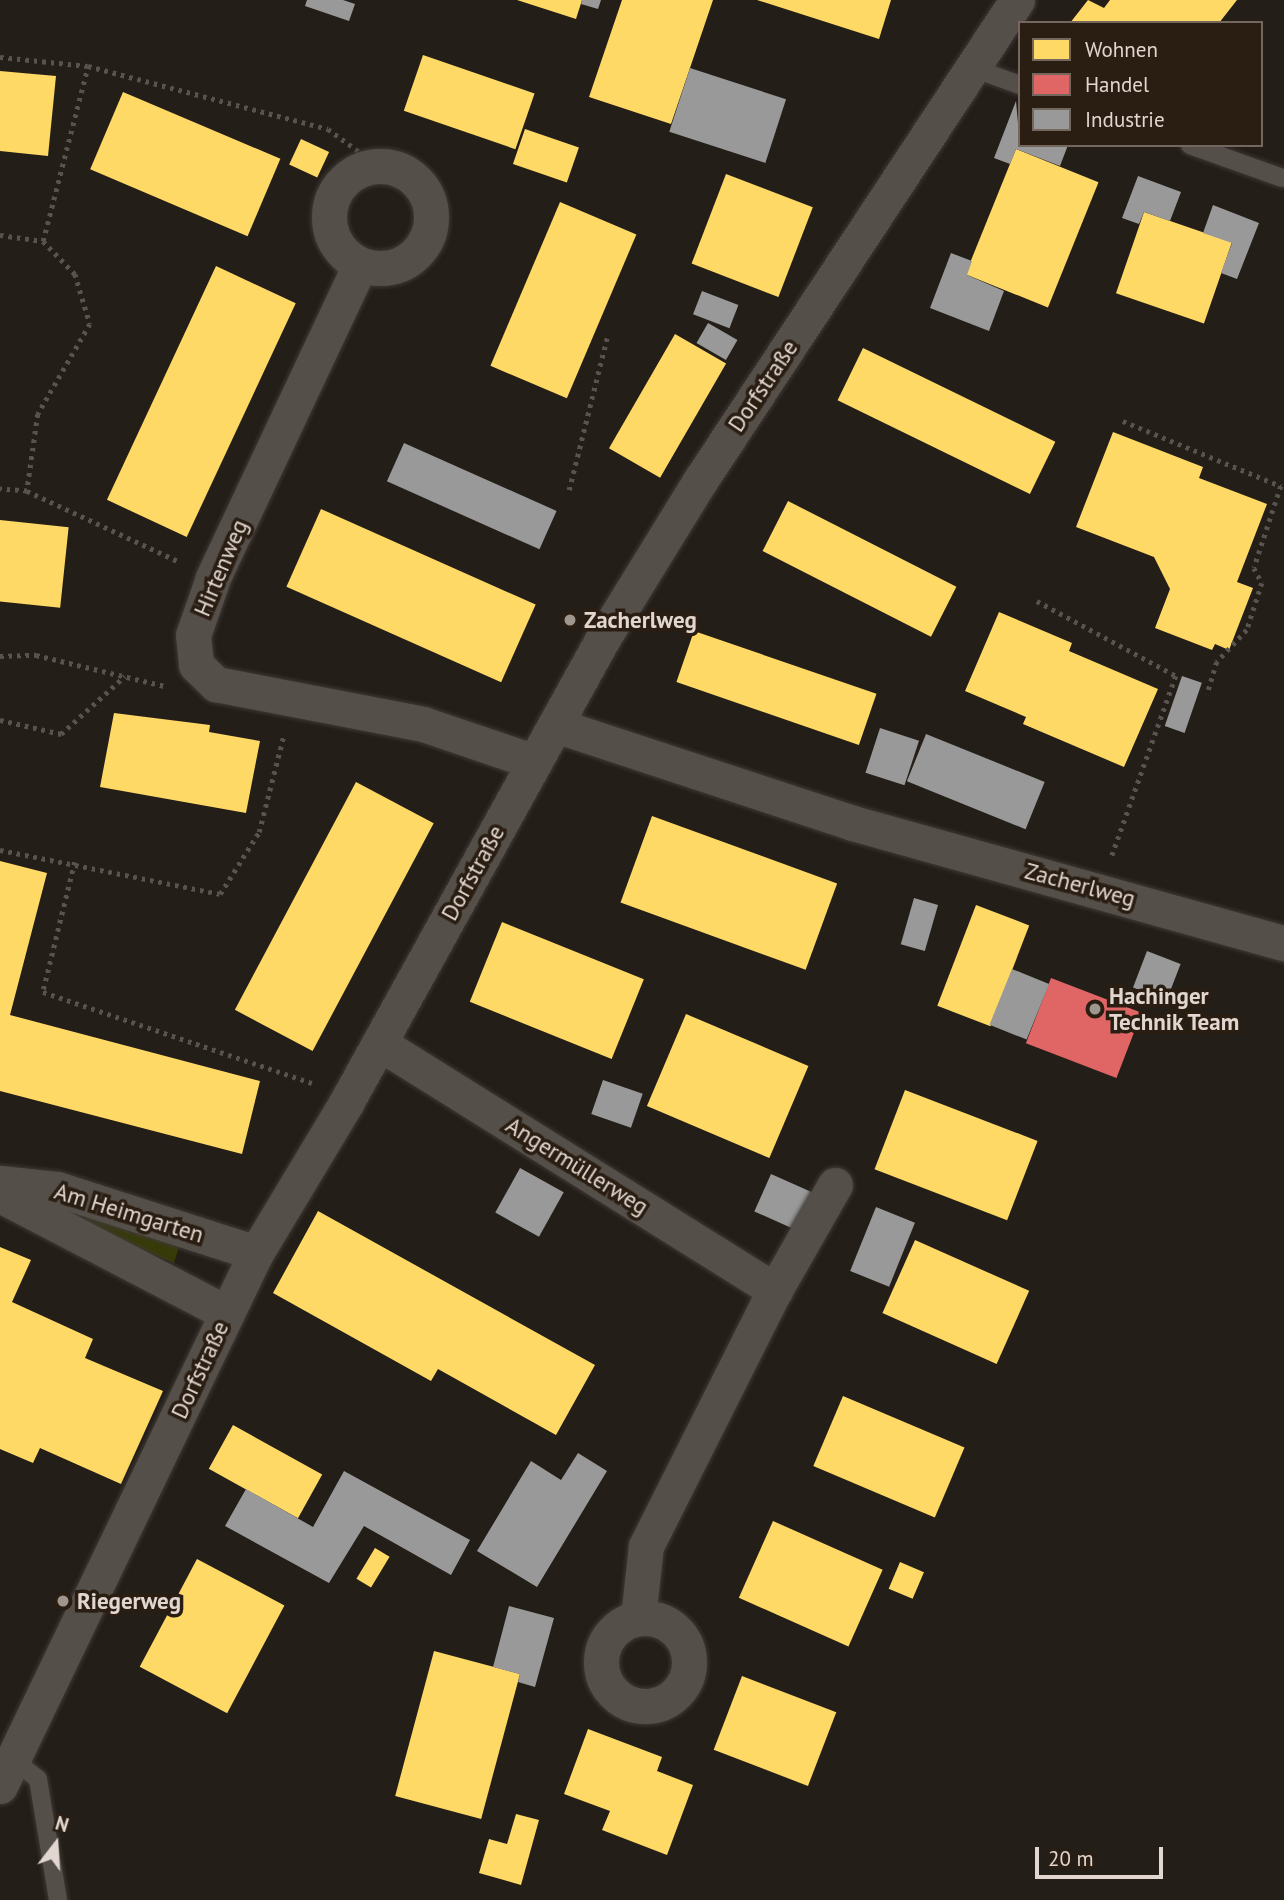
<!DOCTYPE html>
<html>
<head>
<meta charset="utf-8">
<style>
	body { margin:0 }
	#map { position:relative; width:1284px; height:1900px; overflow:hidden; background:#241e18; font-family:"PT Sans",sans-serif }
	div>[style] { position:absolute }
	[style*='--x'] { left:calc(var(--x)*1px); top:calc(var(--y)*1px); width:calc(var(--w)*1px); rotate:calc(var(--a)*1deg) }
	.green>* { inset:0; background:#373b08 }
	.homes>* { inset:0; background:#ffd966; transform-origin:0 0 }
	.shops>* { inset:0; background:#e06666; transform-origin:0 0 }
	.industry>* { inset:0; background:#999; transform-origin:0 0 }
	.path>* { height:4.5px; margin-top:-2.25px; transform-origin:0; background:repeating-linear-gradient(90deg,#58534e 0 3.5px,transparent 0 8.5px) }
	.roads { filter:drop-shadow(0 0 2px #3f3936) drop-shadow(0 0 2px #3f3936) }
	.service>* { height:18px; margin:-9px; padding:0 9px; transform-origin:9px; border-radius:9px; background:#554f4a }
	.minor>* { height:35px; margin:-17.5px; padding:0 17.5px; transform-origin:17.5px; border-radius:17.5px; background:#554f4a }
	.minor>.ring { margin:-17.5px; padding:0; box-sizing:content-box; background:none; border:35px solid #554f4a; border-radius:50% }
	.dots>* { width:19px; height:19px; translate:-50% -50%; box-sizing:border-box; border:4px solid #2a1d12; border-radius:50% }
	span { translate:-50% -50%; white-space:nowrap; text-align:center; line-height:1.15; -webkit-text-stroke:7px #2a1d12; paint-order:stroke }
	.street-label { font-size:23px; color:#e1d7d0 }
	.poi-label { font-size:23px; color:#e1d7d0; font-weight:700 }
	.left { translate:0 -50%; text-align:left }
	.legend { position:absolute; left:1018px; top:21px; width:245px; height:126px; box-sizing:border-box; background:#2a1d12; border:2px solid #73675e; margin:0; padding:9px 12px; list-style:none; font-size:21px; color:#e1d7d0 }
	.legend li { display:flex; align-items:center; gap:14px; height:35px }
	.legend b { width:35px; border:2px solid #73675e }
	.north { position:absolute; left:21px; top:1809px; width:70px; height:70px; -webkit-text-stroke:5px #2a1d12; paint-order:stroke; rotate:17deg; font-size:19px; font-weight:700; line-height:28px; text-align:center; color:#e1d7d0 }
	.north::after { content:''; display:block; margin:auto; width:24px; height:32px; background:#e1d7d0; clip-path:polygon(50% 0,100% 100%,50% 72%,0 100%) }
	.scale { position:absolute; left:1035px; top:1847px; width:128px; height:32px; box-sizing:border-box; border:4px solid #e1d7d0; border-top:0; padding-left:9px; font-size:21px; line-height:24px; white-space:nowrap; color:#e1d7d0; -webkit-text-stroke:5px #2a1d12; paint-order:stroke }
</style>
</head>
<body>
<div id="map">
	<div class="green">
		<div style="clip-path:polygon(44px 1196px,181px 1240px,174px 1263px,41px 1209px)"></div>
	</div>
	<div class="homes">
		<div style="clip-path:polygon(517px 0,582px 0,576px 19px)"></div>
		<div style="clip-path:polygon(622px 0,713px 0,671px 124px,589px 97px)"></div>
		<div style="clip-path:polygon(757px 0,891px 0,879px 39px)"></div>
		<div style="clip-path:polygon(1088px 0,1104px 8px,1110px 0,1237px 0,1219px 23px,1070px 23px)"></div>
		<div style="left:423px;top:55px;width:118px;height:59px;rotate:19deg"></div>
		<div style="clip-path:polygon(0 71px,56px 76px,48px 156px,0 151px)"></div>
		<div style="left:123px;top:92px;width:171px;height:84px;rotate:23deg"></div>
		<div style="left:525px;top:129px;width:57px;height:37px;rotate:19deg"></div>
		<div style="left:301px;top:139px;width:31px;height:28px;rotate:25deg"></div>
		<div style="left:1016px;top:149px;width:89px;height:135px;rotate:22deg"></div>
		<div style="left:726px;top:174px;width:93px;height:96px;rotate:21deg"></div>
		<div style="left:560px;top:202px;width:83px;height:178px;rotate:23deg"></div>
		<div style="left:1144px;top:212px;width:93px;height:86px;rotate:19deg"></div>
		<div style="left:216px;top:266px;width:88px;height:258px;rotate:25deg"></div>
		<div style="left:675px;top:334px;width:59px;height:132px;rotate:30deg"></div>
		<div style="left:863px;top:348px;width:214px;height:58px;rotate:26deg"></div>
		<div style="clip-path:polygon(1113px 432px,1203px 467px,1199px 478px,1267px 504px,1237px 582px,1253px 588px,1229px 650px,1215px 644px,1212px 650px,1155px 628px,1170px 589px,1154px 557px,1076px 527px)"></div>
		<div style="left:788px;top:501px;width:189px;height:56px;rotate:27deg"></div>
		<div style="left:321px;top:509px;width:235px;height:85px;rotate:24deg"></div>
		<div style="left:0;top:520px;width:69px;height:81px;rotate:6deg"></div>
		<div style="clip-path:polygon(999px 612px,1072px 643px,1069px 651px,1158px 689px,1124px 767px,1023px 724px,1026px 717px,965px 691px)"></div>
		<div style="left:694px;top:631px;width:193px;height:54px;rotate:19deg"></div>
		<div style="clip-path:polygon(114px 713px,210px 725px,209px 732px,260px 741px,246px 813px,100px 787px)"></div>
		<div style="left:356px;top:782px;width:88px;height:258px;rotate:28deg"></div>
		<div style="left:652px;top:816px;width:197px;height:92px;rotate:20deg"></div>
		<div style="clip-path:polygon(0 861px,47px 873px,10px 1015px,260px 1081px,242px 1154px,0 1091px)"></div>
		<div style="left:976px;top:905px;width:57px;height:108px;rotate:21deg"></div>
		<div style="left:502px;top:922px;width:153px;height:86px;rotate:22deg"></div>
		<div style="left:686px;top:1014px;width:133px;height:100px;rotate:23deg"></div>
		<div style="left:905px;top:1090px;width:142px;height:85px;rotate:21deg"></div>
		<div style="clip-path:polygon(318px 1211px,595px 1365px,556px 1435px,438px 1369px,431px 1381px,273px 1293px)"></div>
		<div style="left:915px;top:1240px;width:125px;height:80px;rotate:24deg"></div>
		<div style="clip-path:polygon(0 1247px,31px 1260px,12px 1302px,93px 1339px,85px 1358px,163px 1391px,121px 1484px,40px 1448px,33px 1463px,0 1449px)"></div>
		<div style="left:843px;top:1396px;width:132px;height:76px;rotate:23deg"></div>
		<div style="left:233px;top:1425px;width:102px;height:50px;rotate:29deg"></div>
		<div style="left:773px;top:1521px;width:120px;height:84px;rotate:24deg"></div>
		<div style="left:375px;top:1548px;width:17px;height:36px;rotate:31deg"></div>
		<div style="left:197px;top:1559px;width:99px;height:122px;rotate:28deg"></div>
		<div style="left:900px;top:1562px;width:26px;height:29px;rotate:23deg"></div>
		<div style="left:434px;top:1651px;width:89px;height:150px;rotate:15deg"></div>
		<div style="left:742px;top:1676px;width:101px;height:79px;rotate:21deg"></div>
		<div style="clip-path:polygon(588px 1729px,662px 1757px,657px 1771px,693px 1785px,667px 1855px,602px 1830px,610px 1811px,564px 1794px)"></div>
		<div style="clip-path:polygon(516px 1814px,539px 1820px,521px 1885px,479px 1873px,489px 1839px,507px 1844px)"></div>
	</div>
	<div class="shops">
		<div style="left:1051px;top:978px;width:97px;height:70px;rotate:21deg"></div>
	</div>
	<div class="industry">
		<div style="clip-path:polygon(307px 0,343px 0,355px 4px,349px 21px,305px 6px)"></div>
		<div style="clip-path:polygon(582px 0,601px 0,598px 9px,581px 4px)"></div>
		<div style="left:690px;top:68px;width:101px;height:67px;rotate:18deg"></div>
		<div style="clip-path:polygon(1016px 101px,1020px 145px,1068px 145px,1060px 166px,1016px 149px,1010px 164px,994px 158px)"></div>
		<div style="clip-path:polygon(1138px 176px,1181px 192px,1170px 221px,1144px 212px,1139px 224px,1122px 218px)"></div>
		<div style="clip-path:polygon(1213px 205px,1259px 223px,1237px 279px,1221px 273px,1232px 243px,1203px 233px)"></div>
		<div style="clip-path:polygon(951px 253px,972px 261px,967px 275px,1004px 291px,989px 331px,930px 308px)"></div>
		<div style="left:702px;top:291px;width:39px;height:25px;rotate:21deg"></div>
		<div style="left:708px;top:323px;width:34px;height:23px;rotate:30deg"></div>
		<div style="left:404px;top:443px;width:167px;height:42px;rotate:24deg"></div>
		<div style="left:1182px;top:676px;width:21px;height:53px;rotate:19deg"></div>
		<div style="left:880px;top:728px;width:41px;height:47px;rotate:18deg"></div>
		<div style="left:926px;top:734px;width:128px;height:51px;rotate:22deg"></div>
		<div style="left:914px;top:898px;width:25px;height:48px;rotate:16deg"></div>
		<div style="left:1147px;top:951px;width:36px;height:39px;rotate:21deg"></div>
		<div style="left:1012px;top:969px;width:40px;height:60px;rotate:22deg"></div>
		<div style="left:603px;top:1080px;width:42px;height:36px;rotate:19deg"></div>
		<div style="left:520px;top:1168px;width:50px;height:51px;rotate:29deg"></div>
		<div style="left:771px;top:1174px;width:48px;height:41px;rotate:24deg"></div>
		<div style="left:876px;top:1207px;width:42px;height:69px;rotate:22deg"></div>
		<div style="clip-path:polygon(578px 1453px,607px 1471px,537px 1587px,477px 1551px,531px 1461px,561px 1480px)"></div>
		<div style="clip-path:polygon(344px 1471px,470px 1540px,451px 1575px,364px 1526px,329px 1583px,225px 1526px,246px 1489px,313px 1527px)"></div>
		<div style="clip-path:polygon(509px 1606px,554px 1618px,535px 1687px,518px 1682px,520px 1674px,493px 1667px)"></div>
	</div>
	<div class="path">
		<div style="--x:0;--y:57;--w:88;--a:5.8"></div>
		<div style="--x:0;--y:235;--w:43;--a:7.9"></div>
		<div style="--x:43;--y:241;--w:46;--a:45.9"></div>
		<div style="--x:75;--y:274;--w:52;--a:73.3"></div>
		<div style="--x:90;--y:324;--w:104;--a:120"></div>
		<div style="--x:38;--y:414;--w:78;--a:98.1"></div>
		<div style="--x:27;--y:491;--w:27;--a:-176"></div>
		<div style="--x:43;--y:241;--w:181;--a:-75.6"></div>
		<div style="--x:88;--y:66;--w:248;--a:14.7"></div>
		<div style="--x:328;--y:129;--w:63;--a:36"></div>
		<div style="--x:1123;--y:421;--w:171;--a:22.4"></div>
		<div style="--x:1281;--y:486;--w:86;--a:108.2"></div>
		<div style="--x:1254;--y:568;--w:17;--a:62"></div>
		<div style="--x:1262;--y:583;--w:49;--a:107.7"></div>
		<div style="--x:1247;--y:630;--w:44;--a:133.2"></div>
		<div style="--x:1217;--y:662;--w:34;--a:107"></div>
		<div style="--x:569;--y:490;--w:157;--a:-76"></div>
		<div style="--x:27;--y:491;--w:166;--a:24.9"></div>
		<div style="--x:1037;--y:601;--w:158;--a:28.3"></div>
		<div style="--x:1176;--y:676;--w:191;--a:109.6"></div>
		<div style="--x:0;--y:656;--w:36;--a:-2"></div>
		<div style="--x:36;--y:655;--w:132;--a:13.6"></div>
		<div style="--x:0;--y:720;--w:63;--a:12.9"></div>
		<div style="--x:61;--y:734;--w:86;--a:-42.2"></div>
		<div style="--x:0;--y:850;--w:224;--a:11.3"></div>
		<div style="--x:220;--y:894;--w:73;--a:-57.8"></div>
		<div style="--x:259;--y:832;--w:97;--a:-75.7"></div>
		<div style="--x:75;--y:862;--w:134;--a:103.8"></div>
		<div style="--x:43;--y:992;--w:284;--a:18.7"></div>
	</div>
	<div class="roads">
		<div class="service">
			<div style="--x:970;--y:67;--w:53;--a:19.8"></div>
			<div style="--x:1190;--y:145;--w:98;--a:19.7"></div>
			<div style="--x:15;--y:1761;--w:29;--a:38"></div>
			<div style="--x:38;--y:1779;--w:123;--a:80.6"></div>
		</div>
		<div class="minor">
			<div class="ring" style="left:329px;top:166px;width:67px;height:67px"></div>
			<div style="--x:360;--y:265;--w:346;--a:115.2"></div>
			<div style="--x:213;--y:578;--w:60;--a:109.3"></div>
			<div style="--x:193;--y:635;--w:30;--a:84"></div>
			<div style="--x:196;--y:665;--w:28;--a:44"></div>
			<div style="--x:216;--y:684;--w:211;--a:10.9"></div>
			<div style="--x:423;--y:724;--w:118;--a:18.7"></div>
			<div style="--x:555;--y:725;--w:314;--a:18.2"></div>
			<div style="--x:853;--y:823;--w:447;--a:15.6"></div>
			<div style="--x:379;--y:1043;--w:467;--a:32"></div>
			<div style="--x:0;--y:1183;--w:57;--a:6"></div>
			<div style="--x:57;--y:1189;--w:209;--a:17.8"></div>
			<div style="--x:0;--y:1195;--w:256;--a:27.5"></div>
			<div class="ring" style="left:601px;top:1618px;width:53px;height:53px"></div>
			<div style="--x:638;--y:1618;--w:72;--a:-83.7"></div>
			<div style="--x:646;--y:1546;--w:287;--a:-63.3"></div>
			<div style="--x:775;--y:1290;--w:121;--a:-60.3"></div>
			<div style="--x:0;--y:1786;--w:591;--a:-64.35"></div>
			<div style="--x:256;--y:1253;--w:175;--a:-59"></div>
			<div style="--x:346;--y:1103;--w:529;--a:-61.06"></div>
			<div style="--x:602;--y:640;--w:187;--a:-58.4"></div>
			<div style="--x:700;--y:481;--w:576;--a:-56.61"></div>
		</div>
	</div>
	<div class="dots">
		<div style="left:570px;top:620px;background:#9f9690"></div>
		<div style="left:1095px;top:1009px;background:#9f9690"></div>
		<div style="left:63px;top:1601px;background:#9f9690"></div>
	</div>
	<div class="street-label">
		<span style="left:763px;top:386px;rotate:-56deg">Dorfstraße</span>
		<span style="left:221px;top:568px;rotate:-67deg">Hirtenweg</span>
		<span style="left:473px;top:873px;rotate:-61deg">Dorfstraße</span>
		<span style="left:1080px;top:885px;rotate:15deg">Zacherlweg</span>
		<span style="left:577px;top:1166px;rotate:32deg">Angermüllerweg</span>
		<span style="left:129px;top:1213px;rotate:17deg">Am Heimgarten</span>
		<span style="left:200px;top:1370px;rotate:-65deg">Dorfstraße</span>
	</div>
	<div class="poi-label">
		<span class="left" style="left:584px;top:620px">Zacherlweg</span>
		<span class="left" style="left:1109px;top:1009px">Hachinger<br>Technik Team</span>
		<span class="left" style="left:77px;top:1601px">Riegerweg</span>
	</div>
	<ul class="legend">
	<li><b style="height:19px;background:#ffd966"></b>Wohnen</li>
	<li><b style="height:19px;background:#e06666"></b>Handel</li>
	<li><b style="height:19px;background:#999"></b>Industrie</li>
	</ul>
	<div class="north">N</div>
	<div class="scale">20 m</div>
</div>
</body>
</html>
